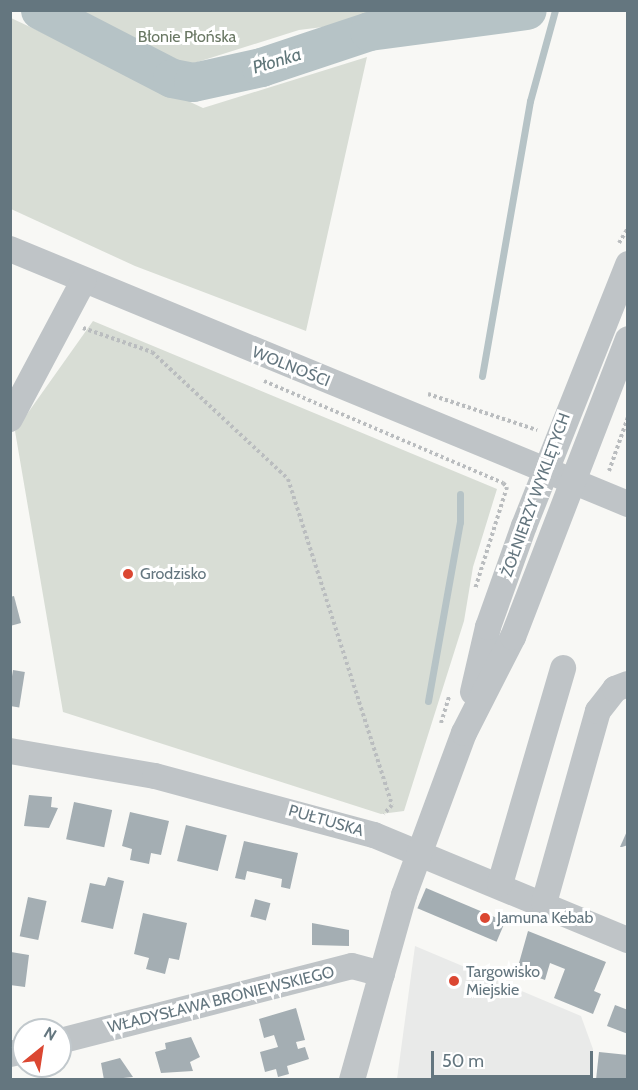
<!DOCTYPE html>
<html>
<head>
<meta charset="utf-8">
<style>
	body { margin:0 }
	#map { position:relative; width:638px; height:1090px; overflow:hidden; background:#f8f8f5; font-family:Cabin,sans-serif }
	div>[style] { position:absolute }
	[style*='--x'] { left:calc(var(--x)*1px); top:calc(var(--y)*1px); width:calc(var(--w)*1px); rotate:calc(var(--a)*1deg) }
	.built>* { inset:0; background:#e9eae9 }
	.green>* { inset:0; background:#d8ddd5 }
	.stream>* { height:7px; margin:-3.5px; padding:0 3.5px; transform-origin:3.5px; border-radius:3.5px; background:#b6c3c6 }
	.river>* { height:39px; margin:-19.5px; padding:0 19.5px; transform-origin:19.5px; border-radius:19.5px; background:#b6c3c6 }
	.building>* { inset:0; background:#a4aeb3; transform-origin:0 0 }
	.path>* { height:4px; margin-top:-2px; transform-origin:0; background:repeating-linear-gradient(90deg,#babdbf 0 3px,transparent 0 6px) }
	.minor>* { height:26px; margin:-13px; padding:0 13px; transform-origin:13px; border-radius:13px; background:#bfc4c7 }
	.dots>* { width:16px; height:16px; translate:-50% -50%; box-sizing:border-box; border:3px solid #fff; border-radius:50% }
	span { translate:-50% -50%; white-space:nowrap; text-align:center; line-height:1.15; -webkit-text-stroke:6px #fff; paint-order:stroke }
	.park-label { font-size:16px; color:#697763 }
	.street-label { font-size:16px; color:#64767f }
	.poi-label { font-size:16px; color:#64767f }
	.left { translate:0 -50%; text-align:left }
	.water-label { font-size:18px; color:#5f7679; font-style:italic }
	.frame { position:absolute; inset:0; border:12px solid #64767f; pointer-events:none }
	.north { position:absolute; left:12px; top:1018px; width:60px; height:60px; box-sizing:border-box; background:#fff; border:2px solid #c1c8cc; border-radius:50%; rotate:30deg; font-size:16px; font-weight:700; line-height:24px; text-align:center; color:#64767f }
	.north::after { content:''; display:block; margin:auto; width:21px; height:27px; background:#db4732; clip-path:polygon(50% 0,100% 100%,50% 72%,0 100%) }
	.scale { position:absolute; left:431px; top:1051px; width:162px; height:27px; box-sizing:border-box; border:3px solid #64767f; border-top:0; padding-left:8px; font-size:18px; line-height:21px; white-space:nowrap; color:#64767f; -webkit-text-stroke:4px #fff; paint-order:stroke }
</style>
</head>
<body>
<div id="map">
	<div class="built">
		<div style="clip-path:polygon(415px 946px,581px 1016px,593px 1049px,591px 1079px,397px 1079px)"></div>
	</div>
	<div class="green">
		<div style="clip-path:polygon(82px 11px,82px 10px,450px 11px,299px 30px,185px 66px)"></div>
		<div style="clip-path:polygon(11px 18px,203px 108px,367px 57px,306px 331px,135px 266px,11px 209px)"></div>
		<div style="clip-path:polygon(93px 321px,497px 489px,473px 567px,464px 621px,404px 811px,381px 814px,63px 712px,15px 431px)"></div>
	</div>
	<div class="stream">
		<div style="--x:482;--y:376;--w:279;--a:-80.1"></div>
		<div style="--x:530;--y:101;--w:94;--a:-74.6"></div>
		<div style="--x:428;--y:701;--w:182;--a:-79.9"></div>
		<div style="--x:460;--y:522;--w:28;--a:-90"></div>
	</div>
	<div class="river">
		<div style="--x:40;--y:10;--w:148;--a:27.3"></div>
		<div style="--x:172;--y:78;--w:21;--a:11"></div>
		<div style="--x:193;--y:82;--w:70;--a:-12.4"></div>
		<div style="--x:261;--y:67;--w:114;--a:-18.4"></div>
		<div style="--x:369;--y:31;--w:159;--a:-7.6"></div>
	</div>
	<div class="building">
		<div style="clip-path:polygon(14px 596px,21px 623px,10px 626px,10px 597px)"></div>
		<div style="left:13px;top:670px;width:12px;height:36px;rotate:9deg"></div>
		<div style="clip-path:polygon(29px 795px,52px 797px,51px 807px,58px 808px,49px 828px,24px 826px)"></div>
		<div style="left:74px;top:802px;width:39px;height:38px;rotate:12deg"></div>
		<div style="clip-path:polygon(130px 812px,169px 821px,161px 855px,151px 853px,149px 864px,130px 860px,132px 849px,122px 846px)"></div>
		<div style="left:186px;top:825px;width:42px;height:37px;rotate:14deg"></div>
		<div style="clip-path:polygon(628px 829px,628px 845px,622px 847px,620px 847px)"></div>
		<div style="clip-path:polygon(244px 841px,298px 853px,290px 889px,281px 887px,282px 879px,247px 871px,245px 880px,235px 878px)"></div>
		<div style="clip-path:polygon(108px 877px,124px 881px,113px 929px,81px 922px,90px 883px,105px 886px)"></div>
		<div style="left:426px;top:888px;width:86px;height:22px;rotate:23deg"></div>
		<div style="left:28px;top:897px;width:19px;height:40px;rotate:12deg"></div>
		<div style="left:255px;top:899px;width:16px;height:18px;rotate:15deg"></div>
		<div style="clip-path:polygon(143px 913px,187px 923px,179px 960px,169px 958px,165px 974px,146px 969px,149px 958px,134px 954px)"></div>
		<div style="clip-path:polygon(312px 923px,349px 930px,349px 946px,312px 945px)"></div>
		<div style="clip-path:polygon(528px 931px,606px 962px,594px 991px,601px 994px,593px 1014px,554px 998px,565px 969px,550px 963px,545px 980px,517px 970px)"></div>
		<div style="clip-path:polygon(11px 952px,29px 955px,25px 987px,10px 985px)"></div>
		<div style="clip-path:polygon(615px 1005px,628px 1010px,628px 1034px,607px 1026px)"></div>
		<div style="clip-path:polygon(296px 1008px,305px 1040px,296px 1042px,298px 1049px,305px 1047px,309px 1059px,287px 1066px,289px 1074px,278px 1077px,276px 1069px,265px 1072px,260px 1052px,278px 1047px,274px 1035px,264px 1038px,259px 1019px)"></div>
		<div style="clip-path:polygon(191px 1037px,200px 1057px,190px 1062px,193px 1071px,161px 1073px,155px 1052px,166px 1049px,165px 1043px)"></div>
		<div style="clip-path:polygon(599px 1052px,628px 1055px,628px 1080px,596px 1080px)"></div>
		<div style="clip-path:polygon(120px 1058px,133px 1077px,104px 1080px,101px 1063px)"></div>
	</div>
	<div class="path">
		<div style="--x:619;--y:243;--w:17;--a:-59"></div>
		<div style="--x:83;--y:328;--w:73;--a:19.2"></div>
		<div style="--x:152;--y:352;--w:186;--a:43"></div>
		<div style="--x:288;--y:479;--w:342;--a:72.3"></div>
		<div style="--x:392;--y:805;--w:12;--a:132"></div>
		<div style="--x:264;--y:381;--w:260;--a:23.1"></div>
		<div style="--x:503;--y:483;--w:6;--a:45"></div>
		<div style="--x:507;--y:487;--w:107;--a:107.4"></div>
		<div style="--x:428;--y:394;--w:115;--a:18.3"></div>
		<div style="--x:609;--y:471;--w:57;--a:-70.6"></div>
		<div style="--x:441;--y:723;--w:28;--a:-73"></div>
	</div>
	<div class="minor">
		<div style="--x:10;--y:249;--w:669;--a:22.42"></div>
		<div style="--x:10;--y:419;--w:157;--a:-62"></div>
		<div style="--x:473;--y:692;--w:67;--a:-77"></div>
		<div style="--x:488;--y:627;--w:107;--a:-70.4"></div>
		<div style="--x:524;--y:526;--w:282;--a:-68.3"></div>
		<div style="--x:10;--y:751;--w:147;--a:9.8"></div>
		<div style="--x:155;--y:776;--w:227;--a:15.1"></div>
		<div style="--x:374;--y:835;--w:275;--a:22.5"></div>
		<div style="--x:500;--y:884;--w:225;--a:-73.7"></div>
		<div style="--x:544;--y:903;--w:199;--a:-74.3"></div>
		<div style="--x:598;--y:711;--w:28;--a:-52"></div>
		<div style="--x:615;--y:689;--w:14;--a:-21"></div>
		<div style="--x:60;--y:1041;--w:301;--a:-14.4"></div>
		<div style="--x:352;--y:966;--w:31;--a:15"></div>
		<div style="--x:10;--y:1054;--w:14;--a:-12"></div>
		<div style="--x:352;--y:1080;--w:192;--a:-74.3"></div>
		<div style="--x:404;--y:895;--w:173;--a:-69.7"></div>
		<div style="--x:464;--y:733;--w:108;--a:-63"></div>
		<div style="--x:513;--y:637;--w:319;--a:-68.9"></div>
	</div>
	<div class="dots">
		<div style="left:128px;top:574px;background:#db4732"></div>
		<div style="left:485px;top:918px;background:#db4732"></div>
		<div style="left:454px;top:981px;background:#db4732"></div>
	</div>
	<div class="park-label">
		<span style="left:187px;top:37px">Błonie Płońska</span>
	</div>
	<div class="street-label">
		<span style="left:291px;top:367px;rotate:22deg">WOLNOŚCI</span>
		<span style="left:536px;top:495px;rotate:-70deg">ŻOŁNIERZY WYKLĘTYCH</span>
		<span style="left:326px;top:821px;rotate:16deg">PUŁTUSKA</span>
		<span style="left:221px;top:1000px;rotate:-14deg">WŁADYSŁAWA BRONIEWSKIEGO</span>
	</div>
	<div class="poi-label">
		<span class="left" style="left:140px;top:574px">Grodzisko</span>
		<span class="left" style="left:497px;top:918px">Jamuna Kebab</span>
		<span class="left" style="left:466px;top:981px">Targowisko<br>Miejskie</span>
	</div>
	<div class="water-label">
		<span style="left:277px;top:61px;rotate:-17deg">Płonka</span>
	</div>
	<div class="frame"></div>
	<div class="north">N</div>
	<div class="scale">50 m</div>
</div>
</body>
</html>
